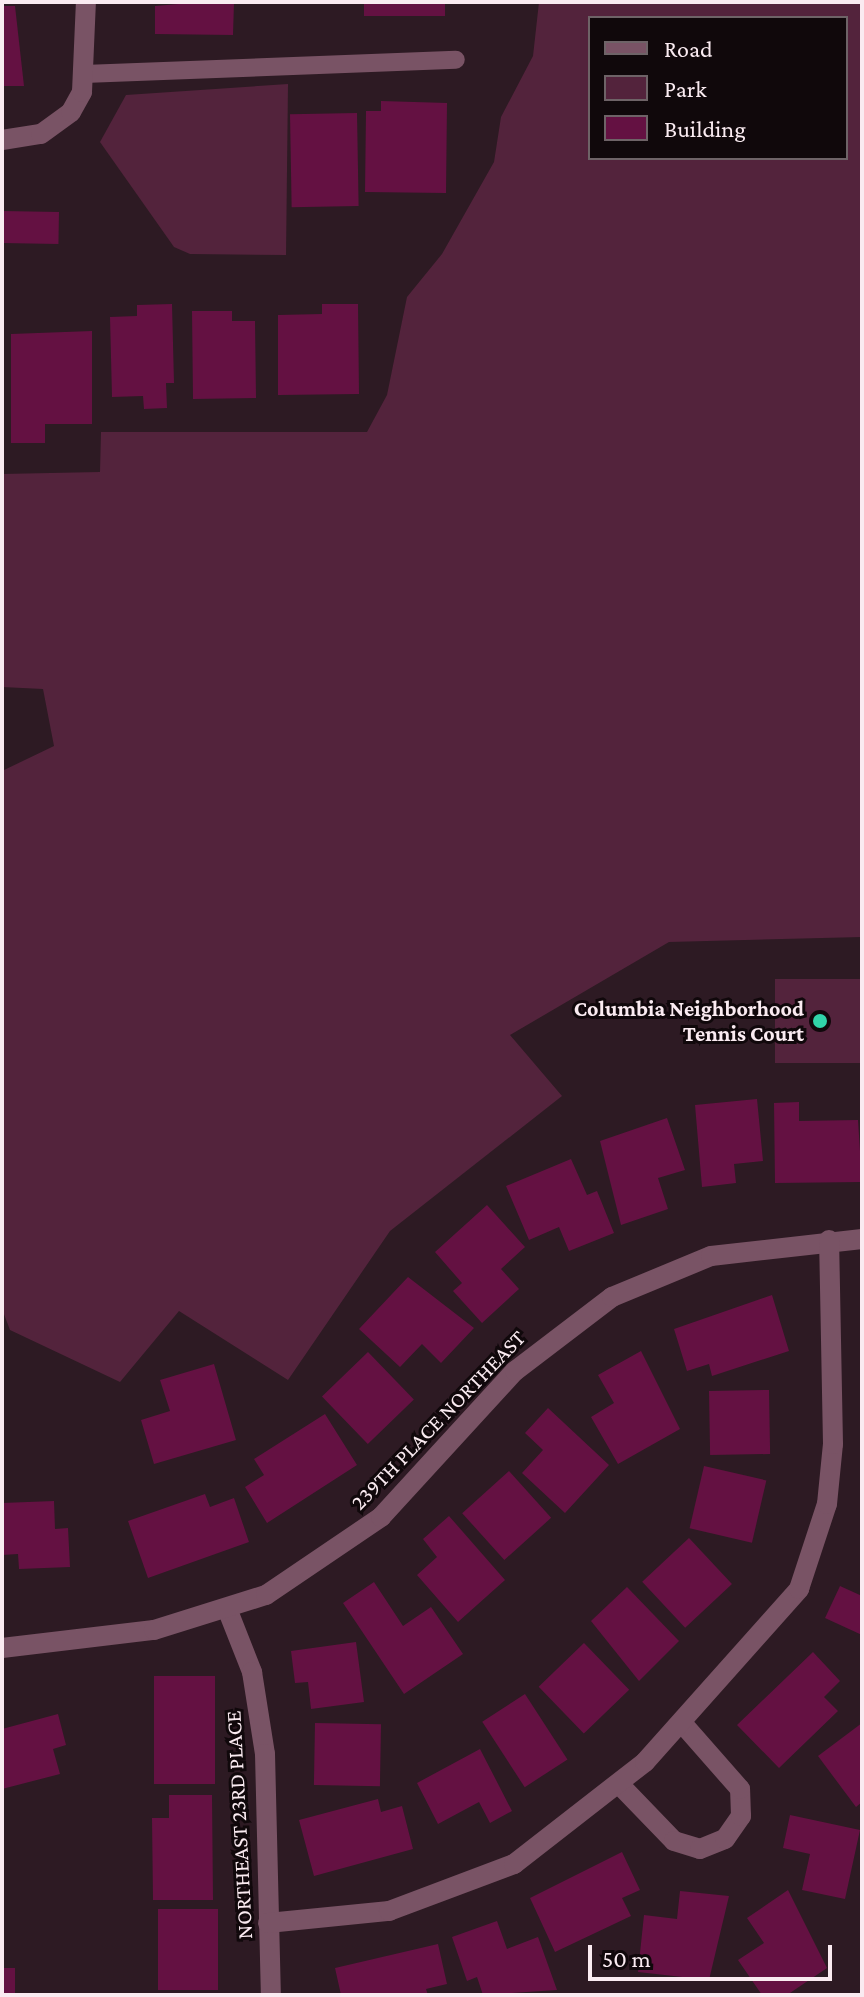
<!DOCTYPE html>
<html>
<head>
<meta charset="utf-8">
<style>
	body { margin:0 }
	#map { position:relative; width:864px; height:1997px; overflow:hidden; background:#2d1a23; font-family:"Crimson Pro",serif }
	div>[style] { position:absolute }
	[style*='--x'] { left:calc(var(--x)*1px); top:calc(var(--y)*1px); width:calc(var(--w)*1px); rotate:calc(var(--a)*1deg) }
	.green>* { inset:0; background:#53233c; transform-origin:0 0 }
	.building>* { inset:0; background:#641142; transform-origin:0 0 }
	.lane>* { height:18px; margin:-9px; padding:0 9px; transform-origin:9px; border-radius:9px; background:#795365 }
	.street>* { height:20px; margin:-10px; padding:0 10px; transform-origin:10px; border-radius:10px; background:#795365 }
	.dots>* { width:22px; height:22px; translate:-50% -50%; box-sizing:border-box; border:4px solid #10080b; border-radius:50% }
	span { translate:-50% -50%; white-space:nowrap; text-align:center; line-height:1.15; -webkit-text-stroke:6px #10080b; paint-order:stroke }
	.poi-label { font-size:22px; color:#faebf1; font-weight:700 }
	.right { translate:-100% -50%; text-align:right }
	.street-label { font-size:22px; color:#faebf1 }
	.frame { position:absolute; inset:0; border:4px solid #faebf1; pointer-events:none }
	.legend { position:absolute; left:588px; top:16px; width:260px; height:144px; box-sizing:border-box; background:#10080b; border:2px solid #6e6367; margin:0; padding:10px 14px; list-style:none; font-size:24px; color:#faebf1 }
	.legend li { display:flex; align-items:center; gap:16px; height:40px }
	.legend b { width:40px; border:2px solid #6e6367 }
	.scale { position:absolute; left:588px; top:1945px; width:244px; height:36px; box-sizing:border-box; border:4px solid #faebf1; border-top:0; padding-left:10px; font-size:24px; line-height:28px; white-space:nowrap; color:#faebf1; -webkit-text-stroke:6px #10080b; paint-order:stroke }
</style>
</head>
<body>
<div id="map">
	<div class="green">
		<div style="clip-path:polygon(evenodd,539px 2px,862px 2px,862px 937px,669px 942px,510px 1035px,562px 1096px,390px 1231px,288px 1380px,179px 1311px,120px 1382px,10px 1330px,2px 1309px,2px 771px,54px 746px,43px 689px,2px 687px,2px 474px,100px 472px,101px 432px,367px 432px,387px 395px,407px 297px,442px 254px,494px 162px,501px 117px,533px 56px,539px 2px,590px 18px,846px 18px,846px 158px,590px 158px,590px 18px)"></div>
		<div style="clip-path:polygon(288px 84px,286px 255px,190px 254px,174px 247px,100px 142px,126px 95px)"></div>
		<div style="left:775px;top:979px;width:87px;height:84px"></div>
	</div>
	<div class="building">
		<div style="clip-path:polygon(202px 2px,234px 2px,233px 35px,155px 34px,155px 6px)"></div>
		<div style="left:364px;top:2px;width:81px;height:14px"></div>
		<div style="clip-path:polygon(2px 6px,15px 6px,24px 86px,2px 86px)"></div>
		<div style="clip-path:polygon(381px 101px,447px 103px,446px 193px,365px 192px,366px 111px,381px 111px)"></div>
		<div style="left:357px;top:113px;width:93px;height:67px;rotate:89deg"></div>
		<div style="left:2px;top:211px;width:57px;height:32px;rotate:1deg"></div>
		<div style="clip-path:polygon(172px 304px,174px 383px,166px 383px,167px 408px,144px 409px,143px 396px,112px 397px,110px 317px,137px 316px,137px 305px)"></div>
		<div style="clip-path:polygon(322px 304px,358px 304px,359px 394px,278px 395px,278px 315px,322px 314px)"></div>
		<div style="clip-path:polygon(192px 311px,232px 311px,232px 321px,255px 321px,256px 398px,193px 399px)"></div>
		<div style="clip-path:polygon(92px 331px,92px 424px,45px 424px,45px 443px,11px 443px,11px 334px)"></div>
		<div style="clip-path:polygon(757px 1099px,763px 1161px,734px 1164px,736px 1183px,702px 1187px,695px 1105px)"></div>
		<div style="clip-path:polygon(799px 1102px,799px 1121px,858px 1120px,862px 1182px,775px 1183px,774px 1103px)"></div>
		<div style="clip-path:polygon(667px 1118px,685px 1170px,658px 1178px,668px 1209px,621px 1225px,600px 1141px)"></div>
		<div style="clip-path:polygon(571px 1159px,587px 1195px,597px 1191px,614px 1233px,569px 1251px,559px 1227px,529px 1240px,506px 1186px)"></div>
		<div style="clip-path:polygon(487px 1205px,525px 1247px,501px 1269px,519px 1289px,482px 1323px,453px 1291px,462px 1283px,435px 1252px)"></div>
		<div style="clip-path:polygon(408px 1277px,474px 1328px,441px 1363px,422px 1344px,400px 1367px,359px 1329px)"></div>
		<div style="clip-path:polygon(772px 1295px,789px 1351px,712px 1376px,709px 1364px,687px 1371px,674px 1329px)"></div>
		<div style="clip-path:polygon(641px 1351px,680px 1429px,618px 1464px,591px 1417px,614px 1403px,598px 1375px)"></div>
		<div style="left:368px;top:1352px;width:66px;height:64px;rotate:46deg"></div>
		<div style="clip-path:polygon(214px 1364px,236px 1440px,154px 1464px,141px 1420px,170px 1411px,160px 1380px)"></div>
		<div style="left:769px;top:1390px;width:64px;height:60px;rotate:89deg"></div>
		<div style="clip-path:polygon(548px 1408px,609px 1465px,565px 1513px,522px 1473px,543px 1450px,525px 1433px)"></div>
		<div style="clip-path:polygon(325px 1414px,357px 1465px,267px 1523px,245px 1487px,264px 1475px,254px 1459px)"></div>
		<div style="left:704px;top:1466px;width:64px;height:64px;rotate:13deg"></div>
		<div style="left:509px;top:1471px;width:63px;height:63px;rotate:48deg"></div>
		<div style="clip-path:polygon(205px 1494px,210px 1507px,234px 1498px,249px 1542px,148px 1578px,128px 1521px)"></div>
		<div style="clip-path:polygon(54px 1501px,55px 1529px,68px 1528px,70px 1567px,19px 1569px,18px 1554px,2px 1555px,2px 1503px)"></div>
		<div style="clip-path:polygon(449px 1516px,505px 1580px,458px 1622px,417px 1575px,437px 1557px,423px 1539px)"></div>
		<div style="left:689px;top:1538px;width:63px;height:64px;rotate:47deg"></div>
		<div style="clip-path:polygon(374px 1582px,403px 1626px,431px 1607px,463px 1654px,404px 1694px,343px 1603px)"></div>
		<div style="clip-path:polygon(840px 1586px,862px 1596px,862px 1635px,825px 1618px)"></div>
		<div style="clip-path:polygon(627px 1587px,679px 1641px,639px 1681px,591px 1621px)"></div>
		<div style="clip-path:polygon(356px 1642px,364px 1702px,311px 1709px,308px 1682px,295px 1683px,291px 1651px)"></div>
		<div style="left:584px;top:1643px;width:65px;height:63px;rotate:46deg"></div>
		<div style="clip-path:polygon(813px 1652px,840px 1681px,824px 1697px,838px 1711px,779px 1768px,737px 1725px)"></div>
		<div style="left:154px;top:1676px;width:61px;height:108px"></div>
		<div style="left:525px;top:1694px;width:78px;height:51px;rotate:57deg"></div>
		<div style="clip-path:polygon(58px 1714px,66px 1745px,53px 1749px,60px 1774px,2px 1789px,2px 1729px)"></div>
		<div style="left:315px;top:1723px;width:66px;height:62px;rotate:1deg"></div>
		<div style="clip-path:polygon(862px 1723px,862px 1802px,856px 1807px,818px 1756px)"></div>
		<div style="clip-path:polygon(480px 1749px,512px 1811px,490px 1823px,479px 1802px,438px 1824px,417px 1783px)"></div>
		<div style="clip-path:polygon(169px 1795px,212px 1795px,213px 1900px,153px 1900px,152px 1818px,169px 1818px)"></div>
		<div style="clip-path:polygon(378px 1799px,381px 1812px,402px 1806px,413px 1849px,314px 1876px,299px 1820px)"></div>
		<div style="clip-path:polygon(790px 1815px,860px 1830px,845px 1899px,802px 1890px,810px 1854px,783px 1848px)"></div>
		<div style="clip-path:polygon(622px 1852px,640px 1890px,622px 1898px,631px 1916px,555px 1952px,530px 1898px)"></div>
		<div style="clip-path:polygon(788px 1890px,827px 1968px,787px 1995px,762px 1995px,738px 1960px,764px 1943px,747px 1918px)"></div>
		<div style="clip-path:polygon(680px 1891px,729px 1896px,709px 1980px,638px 1972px,644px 1915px,677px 1919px)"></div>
		<div style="left:158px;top:1909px;width:60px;height:81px"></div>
		<div style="clip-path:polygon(497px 1921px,507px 1949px,538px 1937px,557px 1990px,483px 1995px,477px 1977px,467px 1981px,452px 1937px)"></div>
		<div style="clip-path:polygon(438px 1944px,447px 1984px,426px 1989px,428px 1995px,341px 1995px,335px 1968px)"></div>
		<div style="left:2px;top:1968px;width:13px;height:27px"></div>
	</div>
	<div class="lane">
		<div style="--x:84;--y:74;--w:372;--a:-2.2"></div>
	</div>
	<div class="street">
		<div style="--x:2;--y:140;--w:39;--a:-9"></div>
		<div style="--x:41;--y:134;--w:37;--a:-36"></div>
		<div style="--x:71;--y:112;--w:23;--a:-61"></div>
		<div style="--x:82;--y:92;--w:90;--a:-87.5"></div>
		<div style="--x:228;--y:1611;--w:66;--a:68.5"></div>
		<div style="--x:252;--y:1672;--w:83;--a:81"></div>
		<div style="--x:265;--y:1754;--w:241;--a:88.6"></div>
		<div style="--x:2;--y:1648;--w:153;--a:-6.8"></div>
		<div style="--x:154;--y:1630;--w:117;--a:-17.4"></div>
		<div style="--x:266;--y:1595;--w:139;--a:-34.1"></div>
		<div style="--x:381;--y:1517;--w:198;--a:-47.5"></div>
		<div style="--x:515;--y:1371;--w:122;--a:-37.3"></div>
		<div style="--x:612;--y:1297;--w:107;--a:-22.5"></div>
		<div style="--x:711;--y:1256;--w:152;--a:-6.4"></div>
		<div style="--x:619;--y:1784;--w:79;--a:46"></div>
		<div style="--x:674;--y:1841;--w:27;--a:17"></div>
		<div style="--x:700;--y:1849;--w:27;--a:-22"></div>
		<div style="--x:725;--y:1839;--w:28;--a:-55"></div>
		<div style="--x:741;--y:1816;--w:27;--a:-92"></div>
		<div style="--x:740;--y:1789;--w:88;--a:-131.3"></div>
		<div style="--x:268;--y:1923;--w:122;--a:-5.7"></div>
		<div style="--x:389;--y:1911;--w:134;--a:-20.6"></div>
		<div style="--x:514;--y:1864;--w:166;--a:-37.9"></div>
		<div style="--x:645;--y:1762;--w:232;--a:-48.3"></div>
		<div style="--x:799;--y:1589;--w:89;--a:-71.8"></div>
		<div style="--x:827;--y:1504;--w:60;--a:-84.3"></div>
		<div style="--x:833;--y:1444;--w:204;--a:-91.1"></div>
	</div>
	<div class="dots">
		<div style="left:820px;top:1021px;background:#31d4a9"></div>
	</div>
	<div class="poi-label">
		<span class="right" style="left:804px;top:1021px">Columbia Neighborhood<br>Tennis Court</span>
	</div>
	<div class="street-label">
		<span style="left:438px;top:1420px;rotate:-46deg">239TH PLACE NORTHEAST</span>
		<span style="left:239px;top:1825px;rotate:-93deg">NORTHEAST 23RD PLACE</span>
	</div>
	<div class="frame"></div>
	<ul class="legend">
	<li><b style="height:10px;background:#795365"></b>Road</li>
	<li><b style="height:22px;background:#53233c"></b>Park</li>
	<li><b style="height:22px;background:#641142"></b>Building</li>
	</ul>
	<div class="scale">50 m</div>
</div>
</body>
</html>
